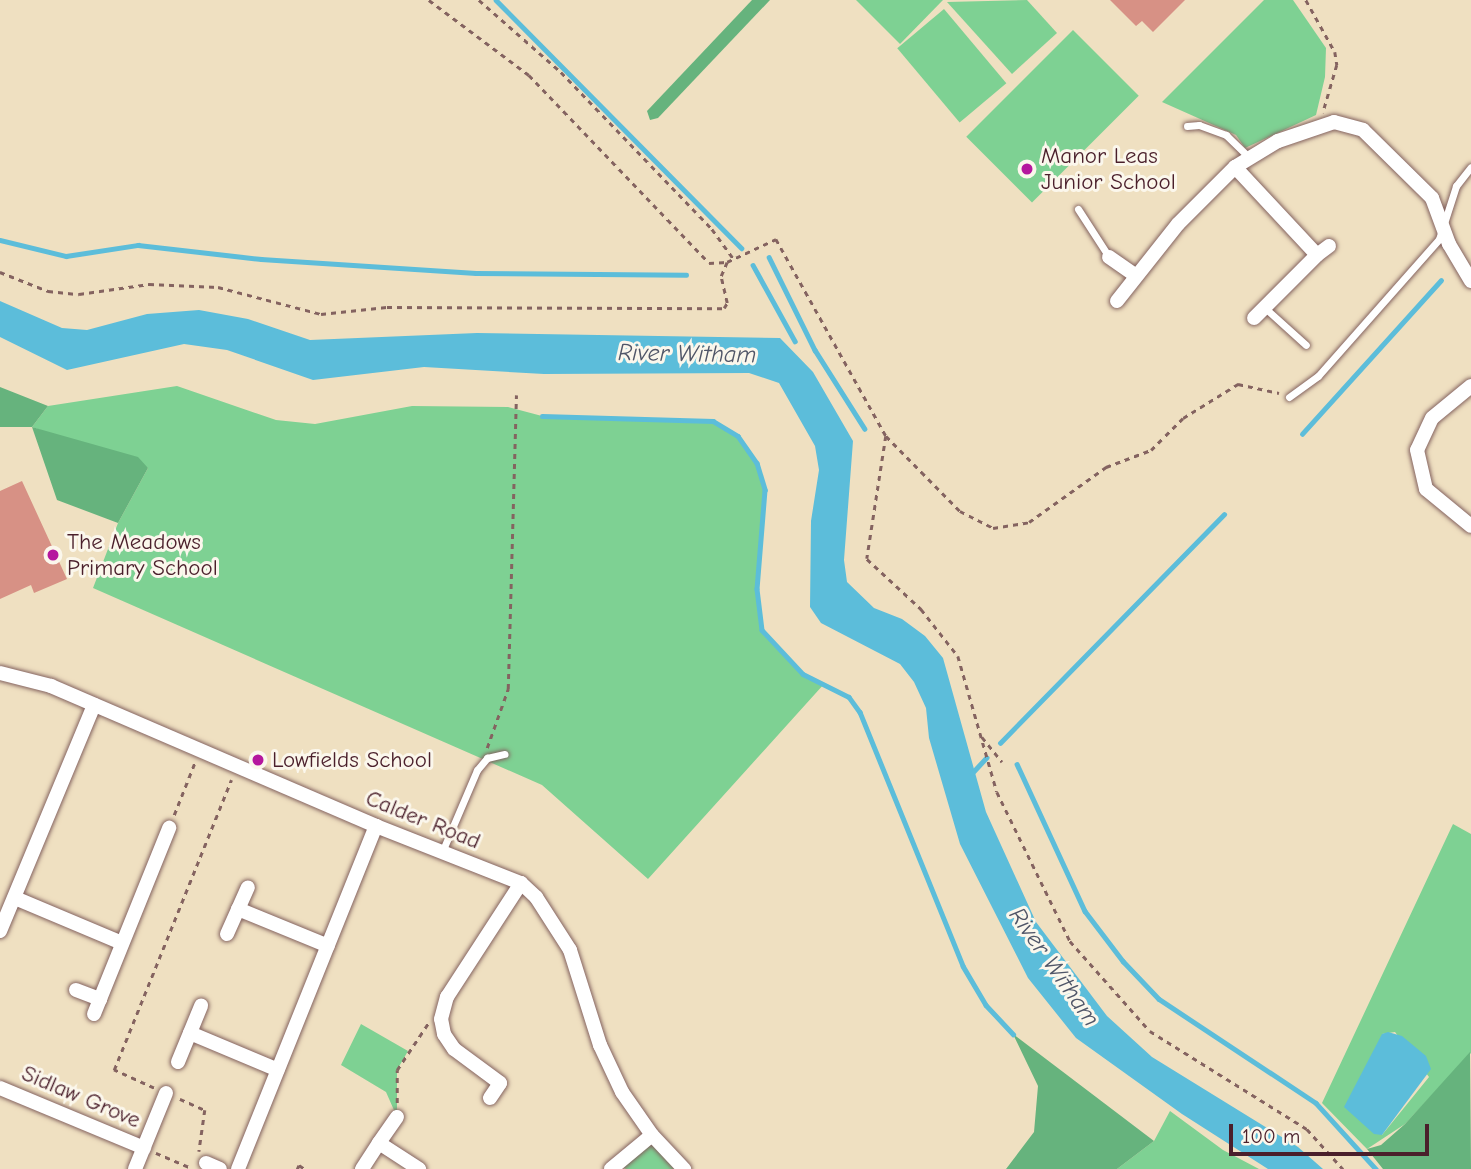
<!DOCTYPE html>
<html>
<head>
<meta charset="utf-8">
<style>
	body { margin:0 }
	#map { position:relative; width:1471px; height:1169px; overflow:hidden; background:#efe0c1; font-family:"Comic Neue",sans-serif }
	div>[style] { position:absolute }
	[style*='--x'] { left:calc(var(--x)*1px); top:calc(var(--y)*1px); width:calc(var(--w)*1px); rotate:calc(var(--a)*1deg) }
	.green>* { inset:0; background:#7ed193; transform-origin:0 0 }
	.forest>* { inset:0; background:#66b37d }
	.water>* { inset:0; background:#5cbdda }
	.stream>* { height:4.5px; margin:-2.25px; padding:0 2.25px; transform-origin:2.25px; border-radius:2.25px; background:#5cbdda }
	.building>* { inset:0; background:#d79185 }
	.path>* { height:2.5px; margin-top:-1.25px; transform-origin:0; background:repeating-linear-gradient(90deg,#846360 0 5px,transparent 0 10px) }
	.roads { filter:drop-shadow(0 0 2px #846360) drop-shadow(0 0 2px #846360) }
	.service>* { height:7px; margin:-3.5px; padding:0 3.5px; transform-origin:3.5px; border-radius:3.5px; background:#fff }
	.minor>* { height:14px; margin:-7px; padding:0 7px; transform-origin:7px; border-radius:7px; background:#fff }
	.dots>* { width:19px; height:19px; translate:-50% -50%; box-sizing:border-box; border:4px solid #fbf7ec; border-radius:50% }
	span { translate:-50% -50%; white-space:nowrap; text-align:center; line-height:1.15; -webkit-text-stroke:6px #fbf7ec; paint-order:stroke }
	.poi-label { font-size:23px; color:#4a1f2b }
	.left { translate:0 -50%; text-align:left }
	.street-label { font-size:23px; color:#4a1f2b }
	.water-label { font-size:24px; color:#505668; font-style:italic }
	.scale { position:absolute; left:1229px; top:1124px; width:200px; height:32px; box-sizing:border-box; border:4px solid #4a1f2b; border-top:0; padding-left:9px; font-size:21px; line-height:24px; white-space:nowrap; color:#4a1f2b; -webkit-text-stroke:5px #fbf7ec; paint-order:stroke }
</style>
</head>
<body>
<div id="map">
	<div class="green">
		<div style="clip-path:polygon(856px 0,943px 0,900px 44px)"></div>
		<div style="clip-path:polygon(1027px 0,1057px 33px,1012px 74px,947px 2px)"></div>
		<div style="clip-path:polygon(1264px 0,1293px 0,1326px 48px,1325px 77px,1316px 115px,1245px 148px,1236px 135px,1162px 102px)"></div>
		<div style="left:944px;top:9px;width:97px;height:61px;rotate:50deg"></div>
		<div style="left:1073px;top:30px;width:93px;height:151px;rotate:45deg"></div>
		<div style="clip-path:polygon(177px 386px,276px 420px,315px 424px,412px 406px,508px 407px,542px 416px,713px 421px,738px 436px,757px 463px,765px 490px,757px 589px,762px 630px,803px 674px,824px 684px,648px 879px,542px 785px,93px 588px,118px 523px,148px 468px,32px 427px,48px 406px)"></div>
		<div style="clip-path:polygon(evenodd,1453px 824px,1471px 834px,1471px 1053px,1405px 1124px,1367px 1149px,1322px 1103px,1453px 824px,1395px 1032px,1429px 1077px,1382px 1135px,1382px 1034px,1395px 1032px)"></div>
		<div style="clip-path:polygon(361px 1024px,408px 1051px,397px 1070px,397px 1117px,386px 1092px,341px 1065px)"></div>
		<div style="clip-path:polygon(1170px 1111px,1223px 1150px,1259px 1169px,1117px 1169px,1154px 1141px)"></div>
		<div style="clip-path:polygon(652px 1135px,684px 1169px,626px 1169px,617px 1163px)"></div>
	</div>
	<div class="forest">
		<div style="clip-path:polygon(752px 0,770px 0,658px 118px,650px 120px,647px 111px)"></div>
		<div style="clip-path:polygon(0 387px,48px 406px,32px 427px,138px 457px,148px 468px,118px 523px,57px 500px,32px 427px,0 427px)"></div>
		<div style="clip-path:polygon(1013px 1034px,1154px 1141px,1117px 1169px,1006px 1169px,1034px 1132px,1038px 1086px)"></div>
		<div style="clip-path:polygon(1470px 1052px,1471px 1169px,1383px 1169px,1367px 1149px,1381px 1145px,1405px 1124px)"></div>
	</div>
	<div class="water">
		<div style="clip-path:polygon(0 301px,62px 328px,87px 330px,147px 314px,199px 310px,248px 319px,310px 340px,477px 333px,780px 338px,813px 372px,853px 441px,844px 560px,847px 582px,874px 608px,902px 619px,925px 636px,943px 658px,986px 812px,1036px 922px,1107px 1016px,1152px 1057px,1298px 1147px,1323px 1169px,1268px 1169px,1182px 1114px,1076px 1038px,1028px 978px,960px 844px,929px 738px,926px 708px,914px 682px,900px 664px,821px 623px,810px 607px,811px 521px,819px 470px,815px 446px,779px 383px,749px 373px,544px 374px,424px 367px,313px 380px,227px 350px,184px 344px,67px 370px,0 337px)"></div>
		<div style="clip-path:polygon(1388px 1032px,1402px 1036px,1426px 1056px,1431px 1069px,1382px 1135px,1374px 1134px,1344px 1107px,1382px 1034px)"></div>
	</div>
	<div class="stream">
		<div style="--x:496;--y:0;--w:349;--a:45.3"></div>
		<div style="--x:0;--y:240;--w:68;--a:13.6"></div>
		<div style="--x:66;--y:256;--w:73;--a:-8.7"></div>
		<div style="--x:138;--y:245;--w:124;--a:6.5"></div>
		<div style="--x:261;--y:259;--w:215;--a:3.7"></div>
		<div style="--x:476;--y:273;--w:210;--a:0.5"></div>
		<div style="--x:769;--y:257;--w:104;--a:63.7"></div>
		<div style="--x:815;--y:350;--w:93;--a:57.7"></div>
		<div style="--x:753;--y:265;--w:87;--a:61.1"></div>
		<div style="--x:542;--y:416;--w:171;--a:1.7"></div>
		<div style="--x:713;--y:421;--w:29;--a:31"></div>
		<div style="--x:738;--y:436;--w:33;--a:55"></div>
		<div style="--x:757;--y:463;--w:28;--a:73"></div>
		<div style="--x:765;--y:490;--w:99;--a:94.6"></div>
		<div style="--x:757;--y:589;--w:41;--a:83"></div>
		<div style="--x:762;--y:630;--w:60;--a:47"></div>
		<div style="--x:803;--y:674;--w:51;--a:26.6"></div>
		<div style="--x:849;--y:697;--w:19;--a:54"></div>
		<div style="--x:860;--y:712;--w:274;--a:67.9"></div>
		<div style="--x:963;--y:966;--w:45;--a:59.5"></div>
		<div style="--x:986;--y:1005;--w:40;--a:47"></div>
		<div style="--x:1302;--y:434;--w:207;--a:-47.9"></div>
		<div style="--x:1000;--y:743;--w:320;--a:-45.6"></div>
		<div style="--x:1017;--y:764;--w:162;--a:65.2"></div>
		<div style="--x:1085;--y:911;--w:63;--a:52.8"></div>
		<div style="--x:1123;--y:961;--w:52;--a:46.5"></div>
		<div style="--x:1159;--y:999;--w:188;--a:33.5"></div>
		<div style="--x:1316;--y:1103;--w:89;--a:47.7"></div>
		<div style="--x:972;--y:773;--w:21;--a:-47"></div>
	</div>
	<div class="building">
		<div style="clip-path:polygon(1110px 0,1185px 0,1153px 32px,1142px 21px,1136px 26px)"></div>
		<div style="clip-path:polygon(22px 481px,67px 579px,34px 593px,31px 585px,0 599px,0 491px)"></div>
	</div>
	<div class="path">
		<div style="--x:429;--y:0;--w:125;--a:36.9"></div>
		<div style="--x:529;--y:75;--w:260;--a:46.2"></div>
		<div style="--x:709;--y:263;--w:18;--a:-3"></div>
		<div style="--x:727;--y:262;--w:54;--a:-25.1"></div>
		<div style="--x:776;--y:239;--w:226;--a:60.8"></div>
		<div style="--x:886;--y:436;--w:105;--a:45.4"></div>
		<div style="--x:960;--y:511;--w:37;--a:27"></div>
		<div style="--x:993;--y:528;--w:36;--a:-9"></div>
		<div style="--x:1029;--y:522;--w:95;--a:-35.5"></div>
		<div style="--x:1106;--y:467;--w:48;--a:-20.7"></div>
		<div style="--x:1151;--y:450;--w:45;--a:-45"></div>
		<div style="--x:1183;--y:418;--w:65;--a:-31.7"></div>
		<div style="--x:1238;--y:384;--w:42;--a:12.4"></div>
		<div style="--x:479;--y:0;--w:109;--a:41.3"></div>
		<div style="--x:561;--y:72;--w:218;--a:46.1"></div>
		<div style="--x:712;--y:229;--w:36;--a:54"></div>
		<div style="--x:1306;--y:0;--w:60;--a:60.9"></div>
		<div style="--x:1335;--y:52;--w:13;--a:81"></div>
		<div style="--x:1337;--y:65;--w:50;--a:106.3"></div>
		<div style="--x:0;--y:272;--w:52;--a:21.6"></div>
		<div style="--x:48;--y:291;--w:31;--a:6"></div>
		<div style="--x:79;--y:294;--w:71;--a:-8.1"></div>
		<div style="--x:149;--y:284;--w:69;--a:2.5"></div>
		<div style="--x:218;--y:287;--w:106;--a:14.7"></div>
		<div style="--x:321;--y:314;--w:66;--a:-6.1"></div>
		<div style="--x:387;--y:307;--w:337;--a:0.2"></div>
		<div style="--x:724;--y:308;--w:6;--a:-59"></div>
		<div style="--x:727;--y:303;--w:28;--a:-103"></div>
		<div style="--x:721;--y:276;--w:15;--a:-67"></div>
		<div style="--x:886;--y:436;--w:124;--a:98.8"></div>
		<div style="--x:867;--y:559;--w:74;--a:42.8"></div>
		<div style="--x:921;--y:609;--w:60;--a:51.8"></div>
		<div style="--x:958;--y:656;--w:141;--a:74"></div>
		<div style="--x:997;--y:792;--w:166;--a:63.9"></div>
		<div style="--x:1070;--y:941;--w:120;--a:48.4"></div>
		<div style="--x:1150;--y:1031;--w:185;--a:32"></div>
		<div style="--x:1307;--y:1129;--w:54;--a:48"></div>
		<div style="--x:982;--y:737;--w:32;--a:51"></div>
		<div style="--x:487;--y:748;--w:63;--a:-70.4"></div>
		<div style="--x:508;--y:689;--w:294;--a:-88.4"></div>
		<div style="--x:174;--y:815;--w:57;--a:-68.4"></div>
		<div style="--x:154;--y:1088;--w:44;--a:-155.8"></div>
		<div style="--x:114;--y:1070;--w:313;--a:-68"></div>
		<div style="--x:180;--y:1099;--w:27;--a:24"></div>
		<div style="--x:205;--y:1110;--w:42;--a:98.1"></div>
		<div style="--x:397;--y:1103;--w:33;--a:-90"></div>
		<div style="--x:397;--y:1070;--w:58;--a:-56.3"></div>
		<div style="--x:156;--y:1153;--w:39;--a:23"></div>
		<div style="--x:297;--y:1169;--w:4;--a:-63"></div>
		<div style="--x:299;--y:1165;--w:7;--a:34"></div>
	</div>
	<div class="roads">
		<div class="service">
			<div style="--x:1187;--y:126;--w:12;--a:-5"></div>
			<div style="--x:1199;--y:125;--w:29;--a:20"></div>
			<div style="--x:1226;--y:135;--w:33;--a:44"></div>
			<div style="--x:1078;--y:209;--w:57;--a:57.1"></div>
			<div style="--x:1265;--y:308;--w:55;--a:42.1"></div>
			<div style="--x:1289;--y:397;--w:36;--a:-36"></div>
			<div style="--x:1318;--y:376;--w:183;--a:-48.5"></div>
			<div style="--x:1439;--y:239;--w:56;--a:-72.2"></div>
			<div style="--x:1456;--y:186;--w:24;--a:-52"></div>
			<div style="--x:442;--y:852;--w:89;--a:-66.9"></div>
			<div style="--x:477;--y:770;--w:16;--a:-50"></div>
			<div style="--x:487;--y:758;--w:18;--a:-13"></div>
		</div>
		<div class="minor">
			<div style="--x:1235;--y:167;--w:120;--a:47"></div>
			<div style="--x:1317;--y:255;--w:89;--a:135"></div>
			<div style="--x:1317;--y:255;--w:15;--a:-37"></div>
			<div style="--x:1109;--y:257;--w:32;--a:35"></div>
			<div style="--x:1117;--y:301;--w:98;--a:-51.6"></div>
			<div style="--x:1178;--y:224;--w:81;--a:-45"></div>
			<div style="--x:1235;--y:167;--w:50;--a:-31.2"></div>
			<div style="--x:1278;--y:141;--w:59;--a:-18.7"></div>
			<div style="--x:1334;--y:122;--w:30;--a:15"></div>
			<div style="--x:1363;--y:130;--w:97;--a:44.6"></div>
			<div style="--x:1432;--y:198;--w:49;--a:69.7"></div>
			<div style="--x:1449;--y:244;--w:43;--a:59.3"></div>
			<div style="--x:1471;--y:386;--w:50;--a:140.6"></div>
			<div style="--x:1432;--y:418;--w:35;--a:115"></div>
			<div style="--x:1417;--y:450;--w:40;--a:77"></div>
			<div style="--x:1426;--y:489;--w:58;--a:39.4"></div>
			<div style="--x:0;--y:673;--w:53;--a:14.3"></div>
			<div style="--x:51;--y:686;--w:354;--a:23.3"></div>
			<div style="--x:376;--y:826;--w:156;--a:21.5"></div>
			<div style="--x:521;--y:883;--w:21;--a:43"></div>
			<div style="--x:536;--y:897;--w:63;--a:57.3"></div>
			<div style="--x:570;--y:950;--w:100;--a:72.5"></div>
			<div style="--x:600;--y:1045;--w:52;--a:64.9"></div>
			<div style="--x:622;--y:1092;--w:52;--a:55.1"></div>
			<div style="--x:652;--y:1135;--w:47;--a:46.7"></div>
			<div style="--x:15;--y:898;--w:116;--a:22.8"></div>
			<div style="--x:238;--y:909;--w:97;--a:22.3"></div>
			<div style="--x:0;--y:931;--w:245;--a:-67.4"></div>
			<div style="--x:227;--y:934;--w:51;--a:-65.9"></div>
			<div style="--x:76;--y:990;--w:26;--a:21"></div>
			<div style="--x:94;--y:1014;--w:201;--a:-68"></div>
			<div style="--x:190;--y:1033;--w:95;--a:22.8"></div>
			<div style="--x:178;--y:1062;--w:61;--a:-67.7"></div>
			<div style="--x:0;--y:1088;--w:156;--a:22.6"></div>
			<div style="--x:490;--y:1098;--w:18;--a:-56"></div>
			<div style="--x:500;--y:1083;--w:57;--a:-143.5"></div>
			<div style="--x:454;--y:1049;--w:18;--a:-124"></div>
			<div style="--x:444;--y:1034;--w:15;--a:-101"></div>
			<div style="--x:441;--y:1019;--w:23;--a:-75"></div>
			<div style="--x:447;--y:997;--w:136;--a:-57"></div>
			<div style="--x:397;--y:1117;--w:32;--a:125"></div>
			<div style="--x:379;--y:1143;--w:48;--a:33"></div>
			<div style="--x:206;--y:1163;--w:15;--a:23"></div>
			<div style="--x:135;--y:1169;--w:82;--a:-67.8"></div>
			<div style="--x:238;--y:1169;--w:370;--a:-68.1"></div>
			<div style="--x:362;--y:1169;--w:31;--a:-57"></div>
			<div style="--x:611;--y:1169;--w:53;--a:-39.7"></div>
		</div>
	</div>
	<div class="dots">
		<div style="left:1027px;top:169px;background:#b5179e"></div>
		<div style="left:53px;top:555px;background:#b5179e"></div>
		<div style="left:258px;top:760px;background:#b5179e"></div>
	</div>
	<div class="poi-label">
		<span class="left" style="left:1041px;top:169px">Manor Leas<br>Junior School</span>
		<span class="left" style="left:67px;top:555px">The Meadows<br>Primary School</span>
		<span class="left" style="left:272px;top:760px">Lowfields School</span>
	</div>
	<div class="street-label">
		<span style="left:423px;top:820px;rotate:22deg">Calder Road</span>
		<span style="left:81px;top:1097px;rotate:23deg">Sidlaw Grove</span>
	</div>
	<div class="water-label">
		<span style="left:687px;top:354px;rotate:1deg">River Witham</span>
		<span style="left:1054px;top:967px;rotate:55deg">River Witham</span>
	</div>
	<div class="scale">100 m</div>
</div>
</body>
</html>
